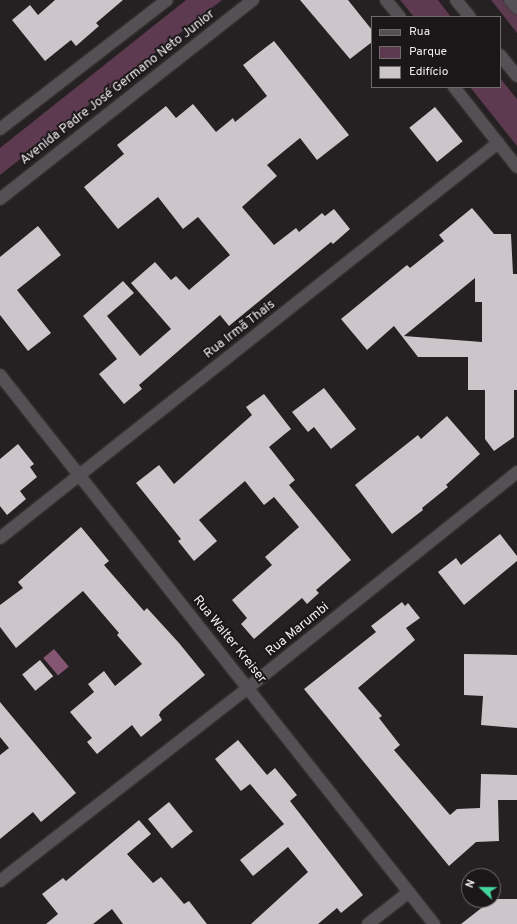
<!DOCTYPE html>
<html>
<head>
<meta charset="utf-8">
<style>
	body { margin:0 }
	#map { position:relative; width:517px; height:924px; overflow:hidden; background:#252022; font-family:Overpass,sans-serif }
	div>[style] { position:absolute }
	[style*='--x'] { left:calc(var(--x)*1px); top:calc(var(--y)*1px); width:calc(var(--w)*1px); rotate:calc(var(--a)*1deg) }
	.green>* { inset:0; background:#5d3a4f }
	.water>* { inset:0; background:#845672; transform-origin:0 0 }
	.building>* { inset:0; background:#ccc5c9; transform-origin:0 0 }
	.roads { filter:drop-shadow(0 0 1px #403c3e) drop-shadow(0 0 1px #403c3e) }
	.minor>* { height:12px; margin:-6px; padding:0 6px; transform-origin:6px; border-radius:6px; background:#555053 }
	span { translate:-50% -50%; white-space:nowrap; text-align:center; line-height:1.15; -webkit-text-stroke:4px #1b1719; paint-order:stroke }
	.street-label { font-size:13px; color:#f0ecee }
	.legend { position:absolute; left:371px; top:16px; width:130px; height:72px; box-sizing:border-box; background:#1b1719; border:1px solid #706c6e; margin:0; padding:5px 7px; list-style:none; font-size:12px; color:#f0ecee }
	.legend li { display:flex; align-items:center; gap:8px; height:20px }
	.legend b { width:20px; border:1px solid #706c6e }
	.north { position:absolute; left:461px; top:868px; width:40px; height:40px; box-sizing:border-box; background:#1b1719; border:1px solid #706c6e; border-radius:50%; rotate:292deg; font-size:11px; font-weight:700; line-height:16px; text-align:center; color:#f0ecee }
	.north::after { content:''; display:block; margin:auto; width:14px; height:18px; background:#46d49e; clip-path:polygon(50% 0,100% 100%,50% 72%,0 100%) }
</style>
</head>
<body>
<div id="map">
	<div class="green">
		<div style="clip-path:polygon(186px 0,222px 0,0 175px,0 148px)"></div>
		<div style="clip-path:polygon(400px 0,438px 0,451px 17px,414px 17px)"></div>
		<div style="clip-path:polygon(491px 0,517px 0,517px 33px)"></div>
		<div style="clip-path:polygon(500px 78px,517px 99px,517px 146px,470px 87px,500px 87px)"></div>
	</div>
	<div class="water">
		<div style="left:54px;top:649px;width:23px;height:14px;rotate:50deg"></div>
	</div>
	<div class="building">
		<div style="clip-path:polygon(55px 0,123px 0,96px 23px,99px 26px,76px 46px,71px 40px,45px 61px,12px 20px,30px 5px,38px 15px)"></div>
		<div style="clip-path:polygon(300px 0,348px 0,372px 30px,372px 42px,350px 59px)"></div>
		<div style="clip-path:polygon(274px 41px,349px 135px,317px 160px,300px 138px,267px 165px,277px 176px,242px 207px,274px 245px,296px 228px,299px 232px,322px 213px,325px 216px,334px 209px,350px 229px,333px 244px,331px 242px,229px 326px,220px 315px,139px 385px,142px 389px,124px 404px,99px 374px,117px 359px,83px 316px,123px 281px,134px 293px,107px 316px,140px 356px,171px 329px,131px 283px,155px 262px,171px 280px,176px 276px,189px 290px,230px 255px,198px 217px,183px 229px,158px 197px,118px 229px,84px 187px,124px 154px,117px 145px,166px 106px,176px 118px,193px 104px,216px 132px,233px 118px,235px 122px,267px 96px,243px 65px)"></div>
		<div style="left:435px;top:107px;width:44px;height:33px;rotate:51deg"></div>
		<div style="clip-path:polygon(evenodd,472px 208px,494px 234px,511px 234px,513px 274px,517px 274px,517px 390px,514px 390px,514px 437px,494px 451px,485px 439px,485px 390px,468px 390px,468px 357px,418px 357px,394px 326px,367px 350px,341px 319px,407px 265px,410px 268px,444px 241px,439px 235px,472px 208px,475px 278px,475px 302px,482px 302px,482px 342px,404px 336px,475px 278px)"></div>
		<div style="clip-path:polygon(38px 226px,61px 255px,17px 290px,51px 333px,28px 351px,0 315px,0 257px)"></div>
		<div style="clip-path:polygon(324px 388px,356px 429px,331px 449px,314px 427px,308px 432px,292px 412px)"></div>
		<div style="clip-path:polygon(264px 394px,291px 429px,269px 447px,295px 480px,289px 485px,351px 560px,316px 590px,319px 593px,307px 604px,302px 598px,254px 639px,241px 624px,247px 618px,232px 600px,272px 565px,265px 557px,299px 527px,274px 497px,264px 505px,245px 481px,199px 520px,217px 541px,194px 561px,178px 541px,181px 539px,136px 483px,159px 465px,174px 484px,252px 415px,246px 407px)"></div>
		<div style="clip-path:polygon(447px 416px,480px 454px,446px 485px,448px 487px,422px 508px,423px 510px,392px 534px,355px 485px,418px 435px,421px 439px)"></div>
		<div style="clip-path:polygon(18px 444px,34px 464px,30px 467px,37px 477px,20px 491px,26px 499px,7px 515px,0 506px,0 459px)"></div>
		<div style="clip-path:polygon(81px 527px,109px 561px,104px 565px,144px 611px,147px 608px,179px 643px,205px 675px,161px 711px,159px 715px,162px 720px,141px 737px,132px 725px,97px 754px,87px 742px,92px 738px,70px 712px,94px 692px,88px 684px,104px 671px,115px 686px,142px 664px,117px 635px,119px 633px,83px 591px,16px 648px,0 627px,0 605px,23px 588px,18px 582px)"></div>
		<div style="clip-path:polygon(500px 534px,517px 556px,517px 561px,464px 605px,438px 572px,456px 558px,461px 565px)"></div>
		<div style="clip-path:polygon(402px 602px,405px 606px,408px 603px,420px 618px,406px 628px,415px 640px,358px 688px,382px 716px,379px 718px,400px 745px,394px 750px,450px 815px,457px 809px,480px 808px,481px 774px,517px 775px,517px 800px,498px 800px,499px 841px,476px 842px,449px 866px,304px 689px,376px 632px,371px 626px)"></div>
		<div style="clip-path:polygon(464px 654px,517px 655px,517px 728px,481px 725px,483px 696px,464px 695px)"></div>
		<div style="left:40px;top:660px;width:21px;height:23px;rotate:51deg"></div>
		<div style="clip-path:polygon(0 702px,76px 793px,41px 822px,33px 812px,0 839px,0 755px,9px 748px,0 737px)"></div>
		<div style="clip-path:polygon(238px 740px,267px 775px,275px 768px,297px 795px,290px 801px,363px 895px,341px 913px,337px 908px,318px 924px,251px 924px,308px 872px,288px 847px,253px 876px,240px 860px,284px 824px,250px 784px,241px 791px,215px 759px)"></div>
		<div style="left:169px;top:802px;width:38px;height:27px;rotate:51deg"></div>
		<div style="clip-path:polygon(139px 820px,151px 834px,127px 854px,153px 883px,161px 877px,184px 904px,189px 901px,207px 924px,123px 924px,112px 909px,93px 924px,46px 924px,58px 914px,42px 894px,63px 878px,66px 881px)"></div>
		<div style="clip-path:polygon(493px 899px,517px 899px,517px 924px,461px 924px)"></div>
	</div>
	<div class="roads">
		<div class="minor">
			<div style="--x:386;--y:0;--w:22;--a:51"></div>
			<div style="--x:456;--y:0;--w:22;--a:51"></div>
			<div style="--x:510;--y:0;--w:11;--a:49"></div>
			<div style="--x:500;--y:55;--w:27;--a:51"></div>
			<div style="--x:454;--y:87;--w:102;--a:51.8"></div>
			<div style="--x:0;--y:129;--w:211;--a:-37.7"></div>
			<div style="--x:0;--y:199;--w:322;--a:-38.2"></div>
			<div style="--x:0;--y:375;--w:700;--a:51.67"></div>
			<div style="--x:0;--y:538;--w:636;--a:-38.42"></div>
			<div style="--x:0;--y:881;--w:316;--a:-37.9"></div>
			<div style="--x:249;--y:687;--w:344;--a:-38.7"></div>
			<div style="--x:368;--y:924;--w:52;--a:-38"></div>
		</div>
	</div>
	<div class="street-label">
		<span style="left:118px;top:88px;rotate:-38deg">Avenida Padre José Germano Neto Junior</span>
		<span style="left:240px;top:330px;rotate:-38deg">Rua Irmã Thais</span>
		<span style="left:298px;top:630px;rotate:-39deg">Rua Marumbi</span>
		<span style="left:229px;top:640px;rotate:51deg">Rua Walter Kreiser</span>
	</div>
	<ul class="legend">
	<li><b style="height:5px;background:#555053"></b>Rua</li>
	<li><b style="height:11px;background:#5d3a4f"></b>Parque</li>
	<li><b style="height:11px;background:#ccc5c9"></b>Edifício</li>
	</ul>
	<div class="north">N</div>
</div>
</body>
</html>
